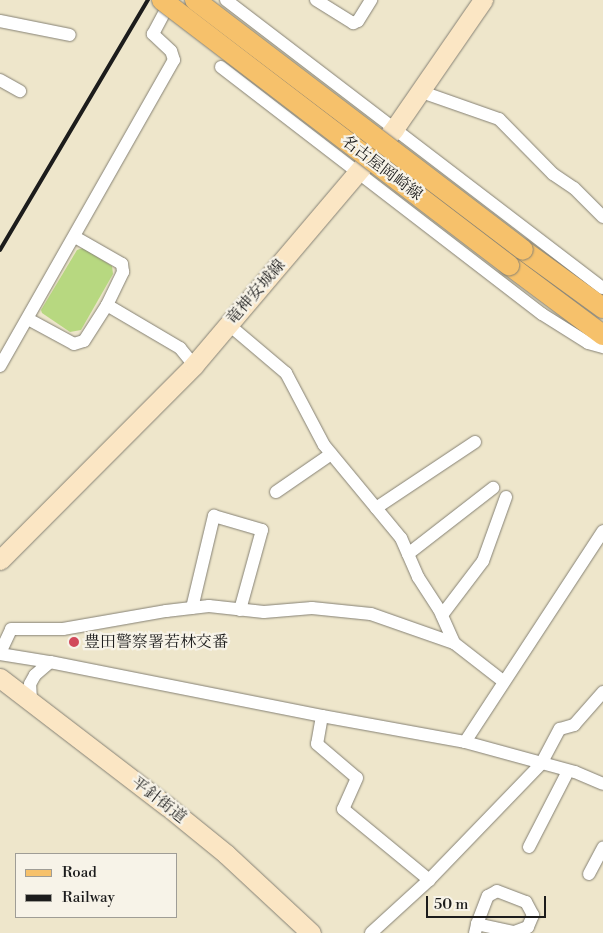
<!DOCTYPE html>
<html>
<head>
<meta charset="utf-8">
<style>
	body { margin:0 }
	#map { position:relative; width:603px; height:933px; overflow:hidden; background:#eee6cb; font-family:"Libre Bodoni","Noto Serif JP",serif }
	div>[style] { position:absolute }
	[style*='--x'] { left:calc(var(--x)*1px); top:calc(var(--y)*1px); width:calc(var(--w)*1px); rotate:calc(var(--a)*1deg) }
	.green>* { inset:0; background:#b7d880 }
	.roads { filter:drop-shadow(0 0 1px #858174) drop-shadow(0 0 1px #858174) }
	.street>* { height:12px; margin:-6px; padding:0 6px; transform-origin:6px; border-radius:6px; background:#fff }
	.secondary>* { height:19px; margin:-9.5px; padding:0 9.5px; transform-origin:9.5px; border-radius:9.5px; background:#fbe6c4 }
	.primary>* { height:20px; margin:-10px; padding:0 10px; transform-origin:10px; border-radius:10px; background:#f6c16b }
	.rail>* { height:4px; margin:-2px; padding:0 2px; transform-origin:2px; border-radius:2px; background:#1c1c1c }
	.bridges { filter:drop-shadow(0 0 1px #858174) drop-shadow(0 0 1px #858174) }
	.primary-bridge>* { height:20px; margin:-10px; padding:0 10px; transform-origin:10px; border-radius:10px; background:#f6c16b }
	.dots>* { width:14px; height:14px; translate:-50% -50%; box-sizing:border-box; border:2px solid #f7f3e8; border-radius:50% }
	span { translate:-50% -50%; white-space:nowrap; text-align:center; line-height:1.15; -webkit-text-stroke:4.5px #f7f3e8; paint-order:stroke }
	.street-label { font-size:16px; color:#1c1c1c }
	.poi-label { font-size:16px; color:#1c1c1c }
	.left { translate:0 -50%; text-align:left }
	.legend { position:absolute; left:15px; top:853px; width:162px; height:65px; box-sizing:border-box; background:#f7f3e8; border:1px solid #9f9d96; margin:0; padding:6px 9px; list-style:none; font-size:15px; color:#1c1c1c }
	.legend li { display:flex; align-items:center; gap:10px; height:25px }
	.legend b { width:25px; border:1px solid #9f9d96 }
	.scale { position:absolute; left:426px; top:896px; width:120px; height:22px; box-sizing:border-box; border:2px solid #1c1c1c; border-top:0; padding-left:6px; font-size:15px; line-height:18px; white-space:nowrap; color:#1c1c1c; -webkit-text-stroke:4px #f7f3e8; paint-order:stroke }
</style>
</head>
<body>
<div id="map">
	<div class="green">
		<div style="clip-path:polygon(83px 248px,112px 266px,113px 274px,81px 330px,70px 332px,42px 313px,41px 310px,77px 250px)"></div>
	</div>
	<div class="roads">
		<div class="street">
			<div style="--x:226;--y:0;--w:474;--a:37.4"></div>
			<div style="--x:316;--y:0;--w:44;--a:31.9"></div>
			<div style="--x:353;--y:23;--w:5;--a:-22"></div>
			<div style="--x:358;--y:21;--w:25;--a:-58"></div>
			<div style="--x:0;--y:21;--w:71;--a:11.3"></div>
			<div style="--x:221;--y:67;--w:405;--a:37.6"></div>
			<div style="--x:542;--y:314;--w:54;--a:32.2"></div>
			<div style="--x:588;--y:343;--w:16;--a:15"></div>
			<div style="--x:0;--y:80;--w:23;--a:29"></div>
			<div style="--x:419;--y:91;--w:85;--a:19.3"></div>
			<div style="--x:499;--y:119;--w:77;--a:45.5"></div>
			<div style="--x:553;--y:174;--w:25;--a:34"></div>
			<div style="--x:574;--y:188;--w:41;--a:45"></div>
			<div style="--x:107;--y:305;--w:85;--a:30.5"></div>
			<div style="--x:180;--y:348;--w:22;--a:51"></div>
			<div style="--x:28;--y:319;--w:52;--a:28.5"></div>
			<div style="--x:74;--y:344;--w:10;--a:-17"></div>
			<div style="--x:84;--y:341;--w:43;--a:-57.4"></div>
			<div style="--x:107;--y:305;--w:37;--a:-64"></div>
			<div style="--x:123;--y:272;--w:8;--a:-97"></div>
			<div style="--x:122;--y:264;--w:54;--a:-150.1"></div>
			<div style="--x:228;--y:324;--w:76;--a:40.2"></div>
			<div style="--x:286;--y:373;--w:81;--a:62.2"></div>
			<div style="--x:324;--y:445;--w:121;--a:50.4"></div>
			<div style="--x:401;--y:538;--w:43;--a:66.4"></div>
			<div style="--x:418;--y:577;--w:38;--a:57"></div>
			<div style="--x:439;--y:609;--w:37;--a:66"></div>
			<div style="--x:0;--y:366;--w:352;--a:-60.4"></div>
			<div style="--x:174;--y:60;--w:9;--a:-108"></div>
			<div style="--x:171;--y:51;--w:25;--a:-137"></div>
			<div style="--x:153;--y:34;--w:38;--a:-62"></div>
			<div style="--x:276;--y:492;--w:67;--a:-34.6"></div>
			<div style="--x:376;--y:508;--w:119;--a:-33.7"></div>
			<div style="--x:408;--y:554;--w:108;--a:-37.8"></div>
			<div style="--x:192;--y:608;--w:95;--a:-76.6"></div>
			<div style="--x:214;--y:516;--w:50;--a:16.3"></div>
			<div style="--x:262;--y:530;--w:83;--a:105.4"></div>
			<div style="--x:442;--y:615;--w:68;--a:-52.8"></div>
			<div style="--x:483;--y:561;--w:68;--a:-70.2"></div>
			<div style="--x:0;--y:653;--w:26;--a:-65"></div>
			<div style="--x:11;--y:629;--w:52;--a:0"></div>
			<div style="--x:63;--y:629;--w:105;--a:-9.9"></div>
			<div style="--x:166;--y:611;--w:43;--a:-6.6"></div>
			<div style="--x:209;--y:606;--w:55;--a:6.2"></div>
			<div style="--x:264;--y:612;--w:48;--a:-4.8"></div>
			<div style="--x:312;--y:608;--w:59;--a:5.8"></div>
			<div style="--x:371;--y:614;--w:88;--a:19.3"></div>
			<div style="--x:454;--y:643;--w:62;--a:37.8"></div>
			<div style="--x:0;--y:654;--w:51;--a:9.1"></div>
			<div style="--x:50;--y:662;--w:277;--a:11.2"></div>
			<div style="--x:322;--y:716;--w:145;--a:10.3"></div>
			<div style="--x:465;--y:742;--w:114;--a:15.3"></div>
			<div style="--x:575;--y:772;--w:30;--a:23"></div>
			<div style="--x:31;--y:701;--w:17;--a:-93"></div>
			<div style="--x:30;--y:684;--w:10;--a:-61"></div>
			<div style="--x:35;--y:675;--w:20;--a:-41"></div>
			<div style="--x:322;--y:716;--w:28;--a:100"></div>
			<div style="--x:317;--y:744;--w:52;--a:40.4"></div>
			<div style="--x:357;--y:778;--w:34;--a:114"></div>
			<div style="--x:343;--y:809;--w:112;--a:39.5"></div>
			<div style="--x:465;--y:742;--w:252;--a:-56.8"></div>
			<div style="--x:529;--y:847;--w:85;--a:-62.8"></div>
			<div style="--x:589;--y:874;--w:30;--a:-62"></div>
			<div style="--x:371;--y:933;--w:79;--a:-42.4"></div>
			<div style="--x:429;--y:880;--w:161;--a:-46"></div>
			<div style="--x:541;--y:764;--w:40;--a:-62"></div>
			<div style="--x:560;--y:729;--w:15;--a:-16"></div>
			<div style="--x:574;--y:725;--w:44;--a:-48.7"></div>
			<div style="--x:475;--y:933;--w:9;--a:-77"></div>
			<div style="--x:477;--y:924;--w:30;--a:-69"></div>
			<div style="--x:488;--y:896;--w:10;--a:-29"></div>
			<div style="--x:497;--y:891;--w:31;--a:21"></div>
			<div style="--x:526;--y:902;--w:15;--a:62"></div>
			<div style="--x:533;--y:915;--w:13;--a:113"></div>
			<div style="--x:528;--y:927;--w:15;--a:160"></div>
			<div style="--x:514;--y:932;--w:38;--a:-168"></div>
		</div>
		<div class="secondary">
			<div style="--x:0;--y:560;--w:275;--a:-45.1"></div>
			<div style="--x:194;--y:365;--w:309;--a:-49.7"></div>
			<div style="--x:394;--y:129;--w:157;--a:-55.4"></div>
			<div style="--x:0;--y:678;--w:210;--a:37.5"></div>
			<div style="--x:167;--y:806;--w:76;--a:39.1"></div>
			<div style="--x:226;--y:854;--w:116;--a:42.9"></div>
		</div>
		<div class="primary">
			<div style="--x:523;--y:250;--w:99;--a:35.9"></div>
			<div style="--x:509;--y:265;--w:117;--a:36.7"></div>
		</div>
	</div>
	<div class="rail">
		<div style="--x:0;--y:250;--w:291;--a:-59.4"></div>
	</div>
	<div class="bridges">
		<div class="primary-bridge">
			<div style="--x:162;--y:0;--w:437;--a:37.4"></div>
			<div style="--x:195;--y:0;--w:412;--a:37.3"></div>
		</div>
	</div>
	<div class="dots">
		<div style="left:74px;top:642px;background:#d1495b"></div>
	</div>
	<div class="street-label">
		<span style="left:382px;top:168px;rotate:37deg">名古屋岡崎線</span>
		<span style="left:256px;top:292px;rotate:-49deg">竜神安城線</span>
		<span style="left:159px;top:800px;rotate:38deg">平針街道</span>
	</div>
	<div class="poi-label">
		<span class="left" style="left:84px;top:642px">豊田警察署若林交番</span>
	</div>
	<ul class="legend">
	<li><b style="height:6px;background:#f6c16b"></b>Road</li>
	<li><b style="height:6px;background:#1c1c1c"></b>Railway</li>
	</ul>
	<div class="scale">50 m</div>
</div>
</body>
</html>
